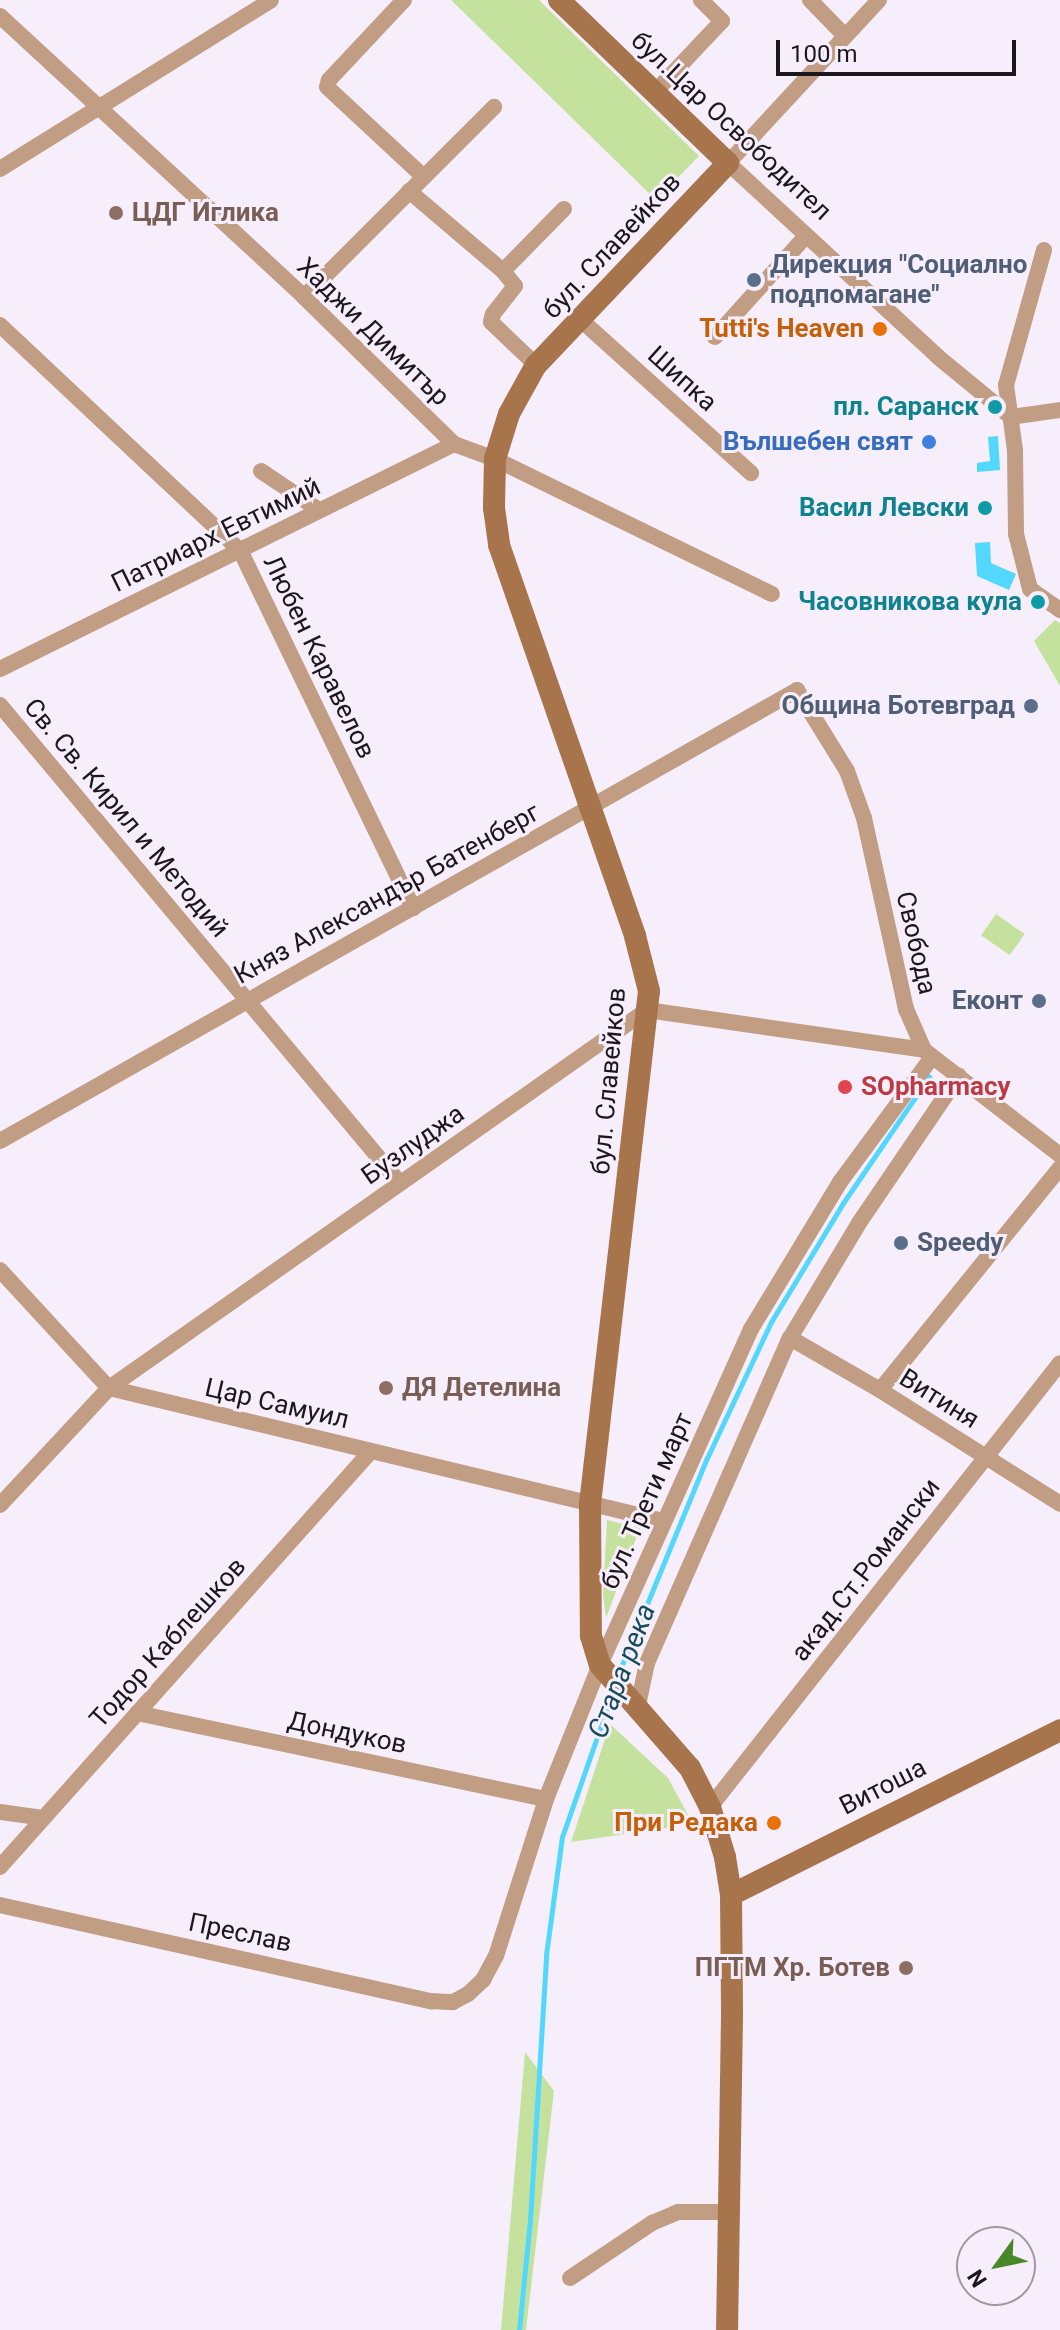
<!DOCTYPE html>
<html>
<head>
<meta charset="utf-8">
<style>
	body { margin:0 }
	#map { position:relative; width:1060px; height:2330px; overflow:hidden; background:#f7eefc; font-family:Roboto,sans-serif }
	div>[style] { position:absolute }
	[style*='--x'] { left:calc(var(--x)*1px); top:calc(var(--y)*1px); width:calc(var(--w)*1px); rotate:calc(var(--a)*1deg) }
	.green>* { inset:0; background:#c4e29d; transform-origin:0 0 }
	.water>* { inset:0; background:#52d7fd }
	.stream>* { height:5px; margin:-2.5px; padding:0 2.5px; transform-origin:2.5px; border-radius:2.5px; background:#52d7fd }
	.street>* { height:16px; margin:-8px; padding:0 8px; transform-origin:8px; border-radius:8px; background:#c19d83 }
	.secondary>* { height:22px; margin:-11px; padding:0 11px; transform-origin:11px; border-radius:11px; background:#a7744b }
	.dots>* { width:22px; height:22px; translate:-50% -50%; box-sizing:border-box; border:4px solid #f7eefc; border-radius:50% }
	span { translate:-50% -50%; white-space:nowrap; text-align:center; line-height:1.15; -webkit-text-stroke:6px #f7eefc; paint-order:stroke }
	.street-label { font-size:26px; color:#1b171c }
	.education-label { font-size:26px; color:#785e54; font-weight:700 }
	.left { translate:0 -50%; text-align:left }
	.right { translate:-100% -50%; text-align:right }
	.service-label { font-size:26px; color:#4e5e75; font-weight:700 }
	.food-label { font-size:26px; color:#c56008; font-weight:700 }
	.culture-label { font-size:26px; color:#0d838f; font-weight:700 }
	.shop-label { font-size:26px; color:#366cbe; font-weight:700 }
	.health-label { font-size:26px; color:#be3a42; font-weight:700 }
	.water-label { font-size:28px; color:#144c5c; font-style:italic }
	.north { position:absolute; left:956px; top:2226px; width:80px; height:80px; box-sizing:border-box; background:#f7eefc; border:2px solid #9f98a2; border-radius:50%; rotate:237deg; font-size:22px; font-weight:700; line-height:32px; text-align:center; color:#1b171c }
	.north::after { content:''; display:block; margin:auto; width:28px; height:36px; background:#498829; clip-path:polygon(50% 0,100% 100%,50% 72%,0 100%) }
	.scale { position:absolute; left:776px; top:40px; width:240px; height:36px; box-sizing:border-box; border:4px solid #1b171c; border-top:0; padding-left:10px; font-size:24px; line-height:28px; white-space:nowrap; color:#1b171c; -webkit-text-stroke:6px #f7eefc; paint-order:stroke }
</style>
</head>
<body>
<div id="map">
	<div class="green">
		<div style="clip-path:polygon(451px 0,539px 0,699px 156px,656px 200px)"></div>
		<div style="clip-path:polygon(1055px 620px,1060px 623px,1060px 686px,1034px 641px)"></div>
		<div style="left:996px;top:914px;width:35px;height:26px;rotate:35deg"></div>
		<div style="clip-path:polygon(607px 1520px,640px 1528px,606px 1618px,603px 1594px)"></div>
		<div style="clip-path:polygon(610px 1724px,668px 1778px,693px 1824px,571px 1842px)"></div>
		<div style="clip-path:polygon(525px 2052px,554px 2091px,526px 2330px,501px 2330px)"></div>
	</div>
	<div class="water">
		<div style="clip-path:polygon(998px 436px,1000px 470px,977px 472px,977px 463px,990px 461px,988px 437px)"></div>
		<div style="clip-path:polygon(990px 542px,991px 563px,1016px 574px,1009px 590px,977px 576px,975px 543px)"></div>
	</div>
	<div class="stream">
		<div style="--x:617;--y:1677;--w:237;--a:-67.7"></div>
		<div style="--x:707;--y:1458;--w:150;--a:-64.8"></div>
		<div style="--x:771;--y:1322;--w:139;--a:-58.8"></div>
		<div style="--x:843;--y:1203;--w:153;--a:-55.7"></div>
		<div style="--x:519;--y:2330;--w:111;--a:-84.3"></div>
		<div style="--x:530;--y:2220;--w:265;--a:-86.5"></div>
		<div style="--x:546;--y:1955;--w:119;--a:-82.3"></div>
		<div style="--x:562;--y:1837;--w:155;--a:-70.7"></div>
	</div>
	<div class="street">
		<div style="--x:404;--y:0;--w:110;--a:133.2"></div>
		<div style="--x:329;--y:80;--w:7;--a:106"></div>
		<div style="--x:327;--y:87;--w:132;--a:42.9"></div>
		<div style="--x:810;--y:0;--w:50;--a:45.8"></div>
		<div style="--x:879;--y:0;--w:222;--a:132.8"></div>
		<div style="--x:728;--y:163;--w:286;--a:42.7"></div>
		<div style="--x:938;--y:357;--w:94;--a:39.4"></div>
		<div style="--x:0;--y:16;--w:414;--a:42.7"></div>
		<div style="--x:304;--y:297;--w:210;--a:44.4"></div>
		<div style="--x:454;--y:444;--w:44;--a:20.1"></div>
		<div style="--x:495;--y:459;--w:308;--a:26"></div>
		<div style="--x:654;--y:93;--w:99;--a:-46.6"></div>
		<div style="--x:722;--y:21;--w:30;--a:-135"></div>
		<div style="--x:0;--y:169;--w:319;--a:-31.9"></div>
		<div style="--x:409;--y:191;--w:123;--a:40.4"></div>
		<div style="--x:503;--y:271;--w:87;--a:-45.5"></div>
		<div style="--x:1044;--y:250;--w:140;--a:105.7"></div>
		<div style="--x:1006;--y:385;--w:66;--a:82.1"></div>
		<div style="--x:1015;--y:450;--w:84;--a:89.3"></div>
		<div style="--x:1016;--y:534;--w:57;--a:75.7"></div>
		<div style="--x:1030;--y:589;--w:37;--a:35"></div>
		<div style="--x:503;--y:271;--w:19;--a:51"></div>
		<div style="--x:515;--y:286;--w:36;--a:128"></div>
		<div style="--x:493;--y:314;--w:8;--a:104"></div>
		<div style="--x:491;--y:322;--w:62;--a:43.7"></div>
		<div style="--x:304;--y:297;--w:269;--a:-45"></div>
		<div style="--x:581;--y:320;--w:229;--a:42"></div>
		<div style="--x:0;--y:325;--w:329;--a:43.2"></div>
		<div style="--x:240;--y:550;--w:398;--a:64.2"></div>
		<div style="--x:715;--y:337;--w:136;--a:-48"></div>
		<div style="--x:1011;--y:417;--w:49;--a:-8.1"></div>
		<div style="--x:261;--y:471;--w:70;--a:33.9"></div>
		<div style="--x:0;--y:669;--w:507;--a:-26.36"></div>
		<div style="--x:0;--y:705;--w:623;--a:50.08"></div>
		<div style="--x:0;--y:1141;--w:916;--a:-29.5"></div>
		<div style="--x:797;--y:690;--w:95;--a:58.3"></div>
		<div style="--x:847;--y:771;--w:50;--a:70.1"></div>
		<div style="--x:864;--y:818;--w:196;--a:77.6"></div>
		<div style="--x:906;--y:1009;--w:45;--a:66.3"></div>
		<div style="--x:924;--y:1050;--w:172;--a:37.7"></div>
		<div style="--x:0;--y:1270;--w:161;--a:47.3"></div>
		<div style="--x:109;--y:1388;--w:570;--a:13.5"></div>
		<div style="--x:790;--y:1338;--w:104;--a:30"></div>
		<div style="--x:880;--y:1390;--w:213;--a:32.3"></div>
		<div style="--x:880;--y:1390;--w:286;--a:-51"></div>
		<div style="--x:0;--y:1505;--w:160;--a:-47"></div>
		<div style="--x:109;--y:1388;--w:658;--a:-35.09"></div>
		<div style="--x:647;--y:1010;--w:280;--a:8.2"></div>
		<div style="--x:637;--y:1710;--w:48;--a:-78"></div>
		<div style="--x:647;--y:1663;--w:355;--a:-66.3"></div>
		<div style="--x:790;--y:1338;--w:134;--a:-59"></div>
		<div style="--x:859;--y:1223;--w:178;--a:-55.8"></div>
		<div style="--x:137;--y:1713;--w:418;--a:11.9"></div>
		<div style="--x:710;--y:1807;--w:565;--a:-51.75"></div>
		<div style="--x:0;--y:1812;--w:43;--a:7.9"></div>
		<div style="--x:0;--y:1867;--w:557;--a:-48.27"></div>
		<div style="--x:0;--y:1905;--w:442;--a:12.6"></div>
		<div style="--x:431;--y:2001;--w:22;--a:3"></div>
		<div style="--x:453;--y:2002;--w:17;--a:-28"></div>
		<div style="--x:468;--y:1994;--w:21;--a:-43"></div>
		<div style="--x:483;--y:1980;--w:27;--a:-62"></div>
		<div style="--x:496;--y:1956;--w:165;--a:-72.3"></div>
		<div style="--x:546;--y:1799;--w:144;--a:-68.1"></div>
		<div style="--x:600;--y:1665;--w:368;--a:-65.8"></div>
		<div style="--x:751;--y:1329;--w:172;--a:-58.8"></div>
		<div style="--x:840;--y:1182;--w:155;--a:-53.6"></div>
		<div style="--x:570;--y:2278;--w:99;--a:-33.9"></div>
		<div style="--x:652;--y:2223;--w:28;--a:-23"></div>
		<div style="--x:678;--y:2212;--w:53;--a:0"></div>
	</div>
	<div class="secondary">
		<div style="--x:559;--y:0;--w:235;--a:44"></div>
		<div style="--x:728;--y:163;--w:279;--a:133.5"></div>
		<div style="--x:536;--y:365;--w:56;--a:118.9"></div>
		<div style="--x:509;--y:414;--w:47;--a:107.3"></div>
		<div style="--x:495;--y:459;--w:49;--a:91.2"></div>
		<div style="--x:494;--y:508;--w:37;--a:82"></div>
		<div style="--x:499;--y:545;--w:414;--a:70.8"></div>
		<div style="--x:635;--y:936;--w:57;--a:75.7"></div>
		<div style="--x:649;--y:991;--w:516;--a:96.56"></div>
		<div style="--x:590;--y:1504;--w:132;--a:89.6"></div>
		<div style="--x:591;--y:1636;--w:30;--a:73"></div>
		<div style="--x:600;--y:1665;--w:137;--a:48.9"></div>
		<div style="--x:690;--y:1768;--w:44;--a:62.9"></div>
		<div style="--x:710;--y:1807;--w:52;--a:73.3"></div>
		<div style="--x:725;--y:1857;--w:38;--a:81"></div>
		<div style="--x:731;--y:1895;--w:121;--a:89.5"></div>
		<div style="--x:732;--y:2016;--w:314;--a:90.9"></div>
		<div style="--x:731;--y:1895;--w:368;--a:-26.6"></div>
	</div>
	<div class="dots">
		<div style="left:116px;top:213px;background:#8d6e63"></div>
		<div style="left:754px;top:280px;background:#5c6f8a"></div>
		<div style="left:880px;top:329px;background:#e8710a"></div>
		<div style="left:995px;top:407px;background:#0f9aa8"></div>
		<div style="left:929px;top:442px;background:#3f7fe0"></div>
		<div style="left:985px;top:508px;background:#0f9aa8"></div>
		<div style="left:1038px;top:602px;background:#0f9aa8"></div>
		<div style="left:1031px;top:706px;background:#5c6f8a"></div>
		<div style="left:1039px;top:1001px;background:#5c6f8a"></div>
		<div style="left:845px;top:1087px;background:#e0444e"></div>
		<div style="left:901px;top:1243px;background:#5c6f8a"></div>
		<div style="left:386px;top:1388px;background:#8d6e63"></div>
		<div style="left:774px;top:1823px;background:#e8710a"></div>
		<div style="left:906px;top:1968px;background:#8d6e63"></div>
	</div>
	<div class="street-label">
		<span style="left:731px;top:126px;rotate:43deg">бул.Цар Освободител</span>
		<span style="left:612px;top:246px;rotate:-47deg">бул. Славейков</span>
		<span style="left:373px;top:332px;rotate:44deg">Хаджи Димитър</span>
		<span style="left:682px;top:379px;rotate:42deg">Шипка</span>
		<span style="left:216px;top:535px;rotate:-26deg">Патриарх Евтимий</span>
		<span style="left:319px;top:657px;rotate:64deg">Любен Каравелов</span>
		<span style="left:126px;top:818px;rotate:50deg">Св. Св. Кирил и Методий</span>
		<span style="left:387px;top:894px;rotate:-29deg">Княз Александър Батенберг</span>
		<span style="left:916px;top:943px;rotate:77deg">Свобода</span>
		<span style="left:609px;top:1081px;rotate:-85deg">бул. Славейков</span>
		<span style="left:413px;top:1145px;rotate:-35deg">Бузлуджа</span>
		<span style="left:939px;top:1399px;rotate:32deg">Витиня</span>
		<span style="left:277px;top:1404px;rotate:13deg">Цар Самуил</span>
		<span style="left:647px;top:1501px;rotate:-66deg">бул. Трети март</span>
		<span style="left:866px;top:1570px;rotate:-52deg">акад.Ст.Романски</span>
		<span style="left:168px;top:1643px;rotate:-48deg">Тодор Каблешков</span>
		<span style="left:347px;top:1733px;rotate:12deg">Дондуков</span>
		<span style="left:883px;top:1787px;rotate:-27deg">Витоша</span>
		<span style="left:240px;top:1933px;rotate:12deg">Преслав</span>
	</div>
	<div class="education-label">
		<span class="left" style="left:132px;top:213px">ЦДГ Иглика</span>
		<span class="left" style="left:402px;top:1388px">ДЯ Детелина</span>
		<span class="right" style="left:890px;top:1968px">ПГТМ Хр. Ботев</span>
	</div>
	<div class="service-label">
		<span class="left" style="left:770px;top:280px">Дирекция "Социално<br>подпомагане"</span>
		<span class="right" style="left:1015px;top:706px">Община Ботевград</span>
		<span class="right" style="left:1023px;top:1001px">Еконт</span>
		<span class="left" style="left:917px;top:1243px">Speedy</span>
	</div>
	<div class="food-label">
		<span class="right" style="left:864px;top:329px">Tutti's Heaven</span>
		<span class="right" style="left:758px;top:1823px">При Редака</span>
	</div>
	<div class="culture-label">
		<span class="right" style="left:979px;top:407px">пл. Саранск</span>
		<span class="right" style="left:969px;top:508px">Васил Левски</span>
		<span class="right" style="left:1022px;top:602px">Часовникова кула</span>
	</div>
	<div class="shop-label">
		<span class="right" style="left:913px;top:442px">Вълшебен свят</span>
	</div>
	<div class="health-label">
		<span class="left" style="left:861px;top:1087px">SOpharmacy</span>
	</div>
	<div class="water-label">
		<span style="left:622px;top:1671px;rotate:-69deg">Стара река</span>
	</div>
	<div class="north">N</div>
	<div class="scale">100 m</div>
</div>
</body>
</html>
